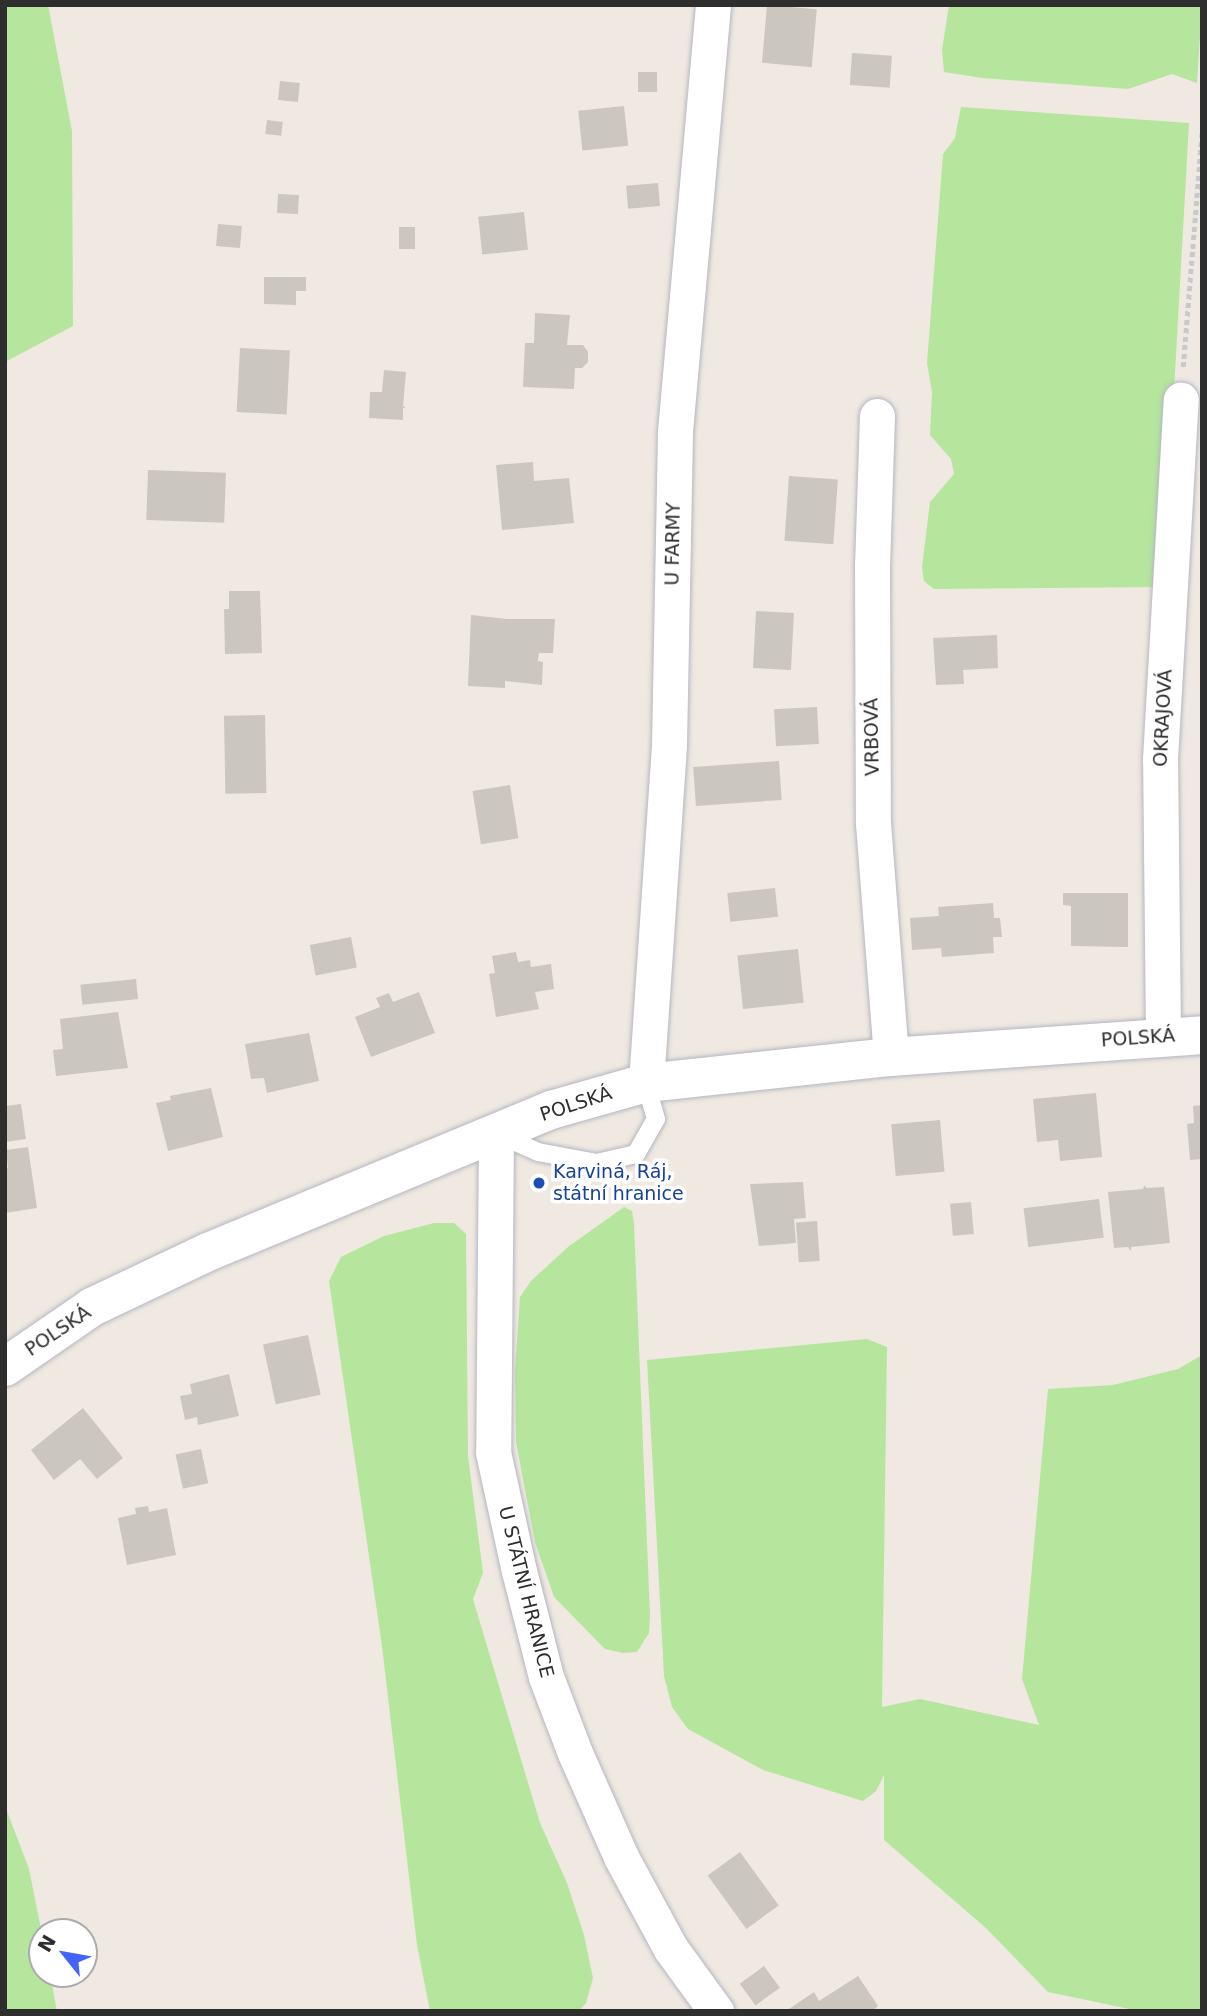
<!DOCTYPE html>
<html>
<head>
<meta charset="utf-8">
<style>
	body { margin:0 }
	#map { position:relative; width:1207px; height:2016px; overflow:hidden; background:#efe9e1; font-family:"DejaVu Sans",sans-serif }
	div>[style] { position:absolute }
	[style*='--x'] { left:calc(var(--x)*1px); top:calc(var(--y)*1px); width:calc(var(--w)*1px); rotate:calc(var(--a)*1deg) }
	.green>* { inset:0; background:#b6e59e }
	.building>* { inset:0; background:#cbc7bf; transform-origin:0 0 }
	.path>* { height:4.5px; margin-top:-2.25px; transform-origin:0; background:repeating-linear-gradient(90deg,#c9c9c9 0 5px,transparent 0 8.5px) }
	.roads { filter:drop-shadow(0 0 2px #b4b7c1) drop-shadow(0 0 2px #b4b7c1) }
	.lane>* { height:18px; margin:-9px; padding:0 9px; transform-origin:9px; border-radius:9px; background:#fff }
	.street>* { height:35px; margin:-17.5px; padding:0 17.5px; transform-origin:17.5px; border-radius:17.5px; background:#fff }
	.secondary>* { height:38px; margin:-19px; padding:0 19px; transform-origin:19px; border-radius:19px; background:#fff }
	.dots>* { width:19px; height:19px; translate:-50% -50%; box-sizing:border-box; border:4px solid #fff; border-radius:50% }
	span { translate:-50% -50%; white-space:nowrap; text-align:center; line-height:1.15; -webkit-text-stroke:7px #fff; paint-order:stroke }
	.street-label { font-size:19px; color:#2e2e2e }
	.transit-label { font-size:19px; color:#164399 }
	.left { translate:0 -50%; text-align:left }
	.frame { position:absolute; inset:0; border:7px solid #2e2e2e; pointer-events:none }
	.north { position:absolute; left:28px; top:1918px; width:70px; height:70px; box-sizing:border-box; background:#fff; border:2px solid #ababab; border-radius:50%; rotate:301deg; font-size:19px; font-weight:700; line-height:28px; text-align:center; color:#2e2e2e }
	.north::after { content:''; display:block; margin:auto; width:24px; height:32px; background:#4264fb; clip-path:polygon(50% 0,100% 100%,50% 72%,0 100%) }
</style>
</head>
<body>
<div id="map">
	<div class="green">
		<div style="clip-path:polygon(5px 5px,48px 5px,72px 131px,73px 326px,5px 362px)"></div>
		<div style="clip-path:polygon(949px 5px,1202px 5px,1197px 83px,1172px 74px,1128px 89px,982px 78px,944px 72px,942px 50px)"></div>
		<div style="clip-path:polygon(961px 107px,1189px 123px,1163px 587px,934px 589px,924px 581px,922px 567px,930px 502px,954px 474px,951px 459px,930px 435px,932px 392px,927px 363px,943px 154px,955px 138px)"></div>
		<div style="clip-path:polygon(624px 1207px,632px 1211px,634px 1224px,650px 1616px,649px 1633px,637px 1652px,623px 1653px,605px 1649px,554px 1597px,535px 1542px,516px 1442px,515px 1370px,520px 1297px,531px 1281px,568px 1247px)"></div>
		<div style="clip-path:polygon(434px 1223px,454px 1223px,466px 1234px,468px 1456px,483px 1573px,473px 1599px,540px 1823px,567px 1883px,584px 1935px,593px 1978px,586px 2003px,579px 2011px,430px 2011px,417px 1945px,382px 1646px,329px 1281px,341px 1257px,384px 1236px)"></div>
		<div style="clip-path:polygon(867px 1339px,887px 1347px,882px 1707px,920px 1699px,1039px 1725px,1022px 1679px,1048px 1389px,1113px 1385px,1178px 1369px,1202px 1355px,1202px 2011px,1139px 2011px,1048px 1992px,986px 1928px,884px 1840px,884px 1775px,876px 1791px,863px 1801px,763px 1770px,688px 1729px,672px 1707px,664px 1676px,647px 1360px)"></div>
		<div style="clip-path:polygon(5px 1806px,29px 1869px,42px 1934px,42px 1974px,50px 1974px,57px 2011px,5px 2011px)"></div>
	</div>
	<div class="building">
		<div style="left:767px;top:5px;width:50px;height:58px;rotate:5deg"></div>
		<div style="left:852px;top:53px;width:40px;height:32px;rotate:4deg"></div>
		<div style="left:638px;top:72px;width:19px;height:20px"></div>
		<div style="left:280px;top:81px;width:20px;height:19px;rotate:6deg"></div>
		<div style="left:624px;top:106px;width:40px;height:46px;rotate:84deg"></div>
		<div style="left:267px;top:120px;width:16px;height:14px;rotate:7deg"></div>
		<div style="left:658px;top:183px;width:23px;height:32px;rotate:85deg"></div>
		<div style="left:278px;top:194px;width:21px;height:19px;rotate:3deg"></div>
		<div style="left:524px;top:212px;width:38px;height:46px;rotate:84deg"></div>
		<div style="left:218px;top:224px;width:24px;height:22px;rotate:5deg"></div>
		<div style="left:399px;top:227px;width:16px;height:22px"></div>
		<div style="clip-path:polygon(264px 277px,306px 277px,306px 291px,296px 291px,296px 305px,264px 304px)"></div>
		<div style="clip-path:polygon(535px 313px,570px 315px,567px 345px,583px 345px,588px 352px,588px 362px,582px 368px,575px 368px,574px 389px,523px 387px,525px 343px,534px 343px)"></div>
		<div style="left:240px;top:348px;width:50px;height:64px;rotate:3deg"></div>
		<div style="clip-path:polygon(384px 370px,406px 372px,403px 406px,406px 408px,403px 408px,403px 420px,369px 418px,370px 392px,382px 392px)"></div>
		<div style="clip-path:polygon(533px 462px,534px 481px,569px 478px,574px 523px,502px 530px,496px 465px)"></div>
		<div style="left:148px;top:470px;width:78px;height:50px;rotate:2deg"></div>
		<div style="left:789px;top:476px;width:49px;height:65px;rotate:4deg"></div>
		<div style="clip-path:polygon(229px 591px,260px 591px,262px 653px,225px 654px,224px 609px,229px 609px)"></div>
		<div style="left:756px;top:611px;width:38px;height:57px;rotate:3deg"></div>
		<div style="clip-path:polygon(471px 615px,507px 619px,555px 619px,553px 653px,539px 653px,538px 661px,543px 662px,542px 685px,505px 681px,505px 688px,468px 686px)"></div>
		<div style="clip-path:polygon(997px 635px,998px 668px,963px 670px,964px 684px,936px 685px,933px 638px)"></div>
		<div style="left:817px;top:707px;width:37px;height:43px;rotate:87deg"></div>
		<div style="left:265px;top:715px;width:78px;height:41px;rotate:89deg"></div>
		<div style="left:779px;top:761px;width:39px;height:86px;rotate:86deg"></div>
		<div style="left:510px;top:785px;width:54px;height:38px;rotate:81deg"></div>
		<div style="left:775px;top:888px;width:29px;height:48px;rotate:84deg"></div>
		<div style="clip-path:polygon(1063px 893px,1128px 893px,1128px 947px,1071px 946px,1071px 906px,1063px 905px)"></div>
		<div style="clip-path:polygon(993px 903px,994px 918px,1000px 918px,1002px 937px,993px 937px,994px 953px,942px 957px,941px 948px,912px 950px,910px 918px,939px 916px,938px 907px)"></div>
		<div style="left:351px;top:937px;width:31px;height:42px;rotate:79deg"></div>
		<div style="left:798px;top:949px;width:54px;height:61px;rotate:84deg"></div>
		<div style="clip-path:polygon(516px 952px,518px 962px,530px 960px,531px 967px,551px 964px,554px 989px,535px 992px,539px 1009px,496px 1017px,489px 974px,495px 973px,492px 956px)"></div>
		<div style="left:136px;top:979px;width:20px;height:56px;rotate:84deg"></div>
		<div style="clip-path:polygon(419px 992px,435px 1033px,371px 1057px,355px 1017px,380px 1007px,376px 998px,389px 993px,393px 1002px)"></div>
		<div style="clip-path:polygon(118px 1012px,128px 1068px,56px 1076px,53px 1050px,63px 1049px,60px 1019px)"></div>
		<div style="clip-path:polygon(309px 1033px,319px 1081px,267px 1093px,264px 1078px,251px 1079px,245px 1044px)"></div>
		<div style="clip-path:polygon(211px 1088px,223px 1137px,168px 1151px,156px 1103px,171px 1100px,170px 1096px)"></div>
		<div style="clip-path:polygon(1096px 1093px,1102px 1157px,1060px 1161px,1058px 1140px,1037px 1142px,1033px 1099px)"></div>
		<div style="clip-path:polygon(21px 1104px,26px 1139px,5px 1142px,5px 1106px)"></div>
		<div style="clip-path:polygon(1202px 1105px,1202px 1159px,1190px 1160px,1187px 1124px,1194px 1123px,1193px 1106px)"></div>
		<div style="left:940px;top:1120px;width:52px;height:49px;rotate:85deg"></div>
		<div style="clip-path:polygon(28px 1147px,37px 1208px,5px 1213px,5px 1169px,8px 1168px,6px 1150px)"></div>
		<div style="clip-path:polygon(803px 1182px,806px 1218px,794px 1219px,796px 1243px,759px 1246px,750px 1184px)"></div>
		<div style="clip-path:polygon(1145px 1185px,1146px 1188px,1164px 1187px,1170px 1243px,1131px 1247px,1131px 1251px,1128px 1247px,1114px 1248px,1108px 1192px,1143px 1189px)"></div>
		<div style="left:1099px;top:1199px;width:39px;height:76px;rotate:83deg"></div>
		<div style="left:971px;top:1202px;width:32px;height:21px;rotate:85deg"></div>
		<div style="left:817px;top:1221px;width:40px;height:21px;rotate:86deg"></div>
		<div style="left:308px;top:1335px;width:61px;height:46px;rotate:78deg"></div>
		<div style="clip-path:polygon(229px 1374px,239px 1416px,198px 1425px,197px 1417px,185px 1420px,180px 1396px,192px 1394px,190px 1384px)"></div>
		<div style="clip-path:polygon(83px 1408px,123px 1458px,97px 1479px,80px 1459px,54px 1480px,31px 1450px)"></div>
		<div style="left:201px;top:1449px;width:35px;height:26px;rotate:78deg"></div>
		<div style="clip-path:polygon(148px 1506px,149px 1512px,167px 1508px,176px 1555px,127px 1565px,118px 1518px,136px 1514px,135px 1508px)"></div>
		<div style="left:740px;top:1852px;width:66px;height:40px;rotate:54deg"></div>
		<div style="left:764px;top:1966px;width:27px;height:30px;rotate:54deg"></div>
		<div style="clip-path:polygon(858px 1976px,878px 2006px,872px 2011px,786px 2011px,814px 1992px,819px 2001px)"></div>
	</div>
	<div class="path">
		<div style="--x:1183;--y:367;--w:238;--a:-85.4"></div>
	</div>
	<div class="roads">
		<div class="lane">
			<div style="--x:500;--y:1135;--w:42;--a:24.1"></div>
			<div style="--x:538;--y:1152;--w:60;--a:10.6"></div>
			<div style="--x:597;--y:1163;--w:40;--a:-13"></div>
			<div style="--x:636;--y:1154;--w:40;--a:-60.3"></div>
			<div style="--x:656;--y:1119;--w:37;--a:-106"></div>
		</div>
		<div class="street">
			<div style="--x:877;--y:416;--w:149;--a:91.9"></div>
			<div style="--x:872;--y:565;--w:258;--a:89.8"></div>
			<div style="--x:873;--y:823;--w:235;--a:85.6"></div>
			<div style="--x:1163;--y:1036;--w:277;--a:-90.6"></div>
			<div style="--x:1160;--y:759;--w:360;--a:-86.7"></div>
			<div style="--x:646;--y:1083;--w:339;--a:-86.1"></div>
			<div style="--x:669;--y:745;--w:314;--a:-88.9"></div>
			<div style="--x:675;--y:431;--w:428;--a:-84.9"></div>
			<div style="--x:496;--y:1133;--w:319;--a:90.5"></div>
			<div style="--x:493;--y:1452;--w:122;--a:77.7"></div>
			<div style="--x:519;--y:1571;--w:109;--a:75.7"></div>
			<div style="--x:546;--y:1677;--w:81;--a:69.1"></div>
			<div style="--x:575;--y:1753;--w:114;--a:66.1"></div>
			<div style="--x:621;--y:1857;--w:105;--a:61.5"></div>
			<div style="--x:671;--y:1949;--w:77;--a:54"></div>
		</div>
		<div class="secondary">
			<div style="--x:5;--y:1367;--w:106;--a:-34.6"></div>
			<div style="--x:92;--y:1307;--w:128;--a:-25.4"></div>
			<div style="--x:208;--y:1252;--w:371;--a:-22.5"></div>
			<div style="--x:551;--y:1110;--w:99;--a:-15.9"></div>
			<div style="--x:646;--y:1083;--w:246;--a:-6.1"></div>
			<div style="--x:891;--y:1057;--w:312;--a:-4"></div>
		</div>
	</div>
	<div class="dots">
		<div style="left:539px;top:1183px;background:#1a4fb4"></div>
	</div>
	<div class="street-label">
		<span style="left:673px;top:544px;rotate:-89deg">U FARMY</span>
		<span style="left:1163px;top:718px;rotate:-87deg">OKRAJOVÁ</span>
		<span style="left:872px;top:737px;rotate:-91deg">VRBOVÁ</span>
		<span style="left:1138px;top:1038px;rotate:-4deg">POLSKÁ</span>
		<span style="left:576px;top:1104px;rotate:-18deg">POLSKÁ</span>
		<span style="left:58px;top:1331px;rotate:-34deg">POLSKÁ</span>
		<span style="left:526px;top:1592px;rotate:76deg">U STÁTNÍ HRANICE</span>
	</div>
	<div class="transit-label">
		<span class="left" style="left:553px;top:1183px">Karviná, Ráj,<br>státní hranice</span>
	</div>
	<div class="frame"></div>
	<div class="north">N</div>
</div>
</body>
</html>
